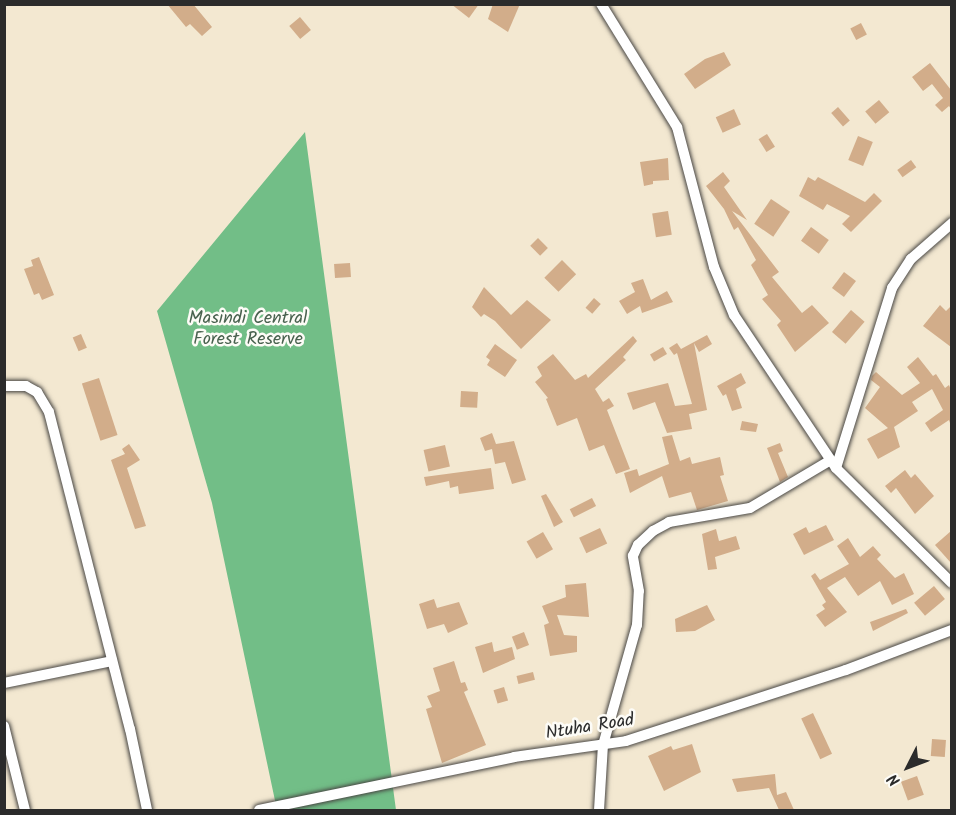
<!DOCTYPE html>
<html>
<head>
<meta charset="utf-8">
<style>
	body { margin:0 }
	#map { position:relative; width:956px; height:815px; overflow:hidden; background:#f3e8d1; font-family:Kalam,sans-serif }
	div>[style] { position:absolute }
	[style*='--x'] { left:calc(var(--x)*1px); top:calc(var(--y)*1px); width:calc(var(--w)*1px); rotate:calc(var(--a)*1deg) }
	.forest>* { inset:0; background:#72be87 }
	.building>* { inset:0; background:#d2ad8a; transform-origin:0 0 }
	.roads { filter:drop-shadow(0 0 2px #494744) drop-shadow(0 0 2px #494744) }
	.minor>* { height:10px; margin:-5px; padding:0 5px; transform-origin:5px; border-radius:5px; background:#fff }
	span { translate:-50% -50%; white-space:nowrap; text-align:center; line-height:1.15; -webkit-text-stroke:5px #fdfcf7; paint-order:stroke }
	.park-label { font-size:18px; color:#48614e }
	.street-label { font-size:18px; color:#2b2b2b }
	.frame { position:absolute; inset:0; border:6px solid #2b2b2b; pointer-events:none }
	.north { position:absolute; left:878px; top:737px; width:60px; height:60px; -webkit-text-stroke:4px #fdfcf7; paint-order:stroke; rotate:228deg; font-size:16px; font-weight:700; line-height:24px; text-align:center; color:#2b2b2b }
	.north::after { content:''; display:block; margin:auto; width:21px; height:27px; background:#2b2b2b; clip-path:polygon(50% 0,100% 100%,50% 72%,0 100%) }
</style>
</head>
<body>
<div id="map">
	<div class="forest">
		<div style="clip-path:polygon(305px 132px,396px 810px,277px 810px,212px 503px,157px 311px)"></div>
	</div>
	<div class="building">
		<div style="clip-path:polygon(167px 4px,193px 4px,212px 27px,202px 36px,190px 24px,186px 27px)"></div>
		<div style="clip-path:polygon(451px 4px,479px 4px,469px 18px)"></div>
		<div style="clip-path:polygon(493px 4px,520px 4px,508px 32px,488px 19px)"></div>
		<div style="left:300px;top:17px;width:17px;height:14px;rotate:50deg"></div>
		<div style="left:861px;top:23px;width:13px;height:12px;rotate:63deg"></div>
		<div style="clip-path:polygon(724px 52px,731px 65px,695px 89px,684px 74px,705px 59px)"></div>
		<div style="clip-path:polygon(930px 63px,951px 90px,951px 109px,949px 106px,942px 112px,935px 105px,943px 98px,932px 84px,923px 91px,912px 77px)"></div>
		<div style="left:879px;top:100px;width:16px;height:18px;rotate:50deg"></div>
		<div style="left:838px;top:107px;width:18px;height:9px;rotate:49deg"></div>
		<div style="left:734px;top:109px;width:17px;height:20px;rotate:66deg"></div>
		<div style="left:767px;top:134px;width:15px;height:10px;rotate:58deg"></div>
		<div style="left:858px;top:136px;width:16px;height:26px;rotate:22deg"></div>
		<div style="clip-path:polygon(668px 158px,669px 180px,653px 181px,653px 184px,644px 186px,640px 162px)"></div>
		<div style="left:911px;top:160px;width:9px;height:17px;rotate:54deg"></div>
		<div style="clip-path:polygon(723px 172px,730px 181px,724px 187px,747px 220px,732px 211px,779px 272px,772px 277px,802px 313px,812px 305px,829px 323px,795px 352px,777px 325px,781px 321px,762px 299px,768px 295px,751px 265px,756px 260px,738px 227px,734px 230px,724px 209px,706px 186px)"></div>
		<div style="clip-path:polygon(808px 177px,815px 181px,818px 177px,865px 202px,874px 193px,882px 201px,851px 232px,842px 224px,850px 216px,827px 204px,823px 210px,799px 196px)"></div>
		<div style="left:771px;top:199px;width:23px;height:30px;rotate:34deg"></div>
		<div style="left:668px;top:211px;width:24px;height:16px;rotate:81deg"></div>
		<div style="left:811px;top:227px;width:22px;height:17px;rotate:36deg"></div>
		<div style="left:538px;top:238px;width:14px;height:11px;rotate:45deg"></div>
		<div style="clip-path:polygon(39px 257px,54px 295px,42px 300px,39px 293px,34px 295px,24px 269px,33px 266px,31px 260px)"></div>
		<div style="left:562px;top:260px;width:20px;height:25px;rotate:45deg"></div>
		<div style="left:350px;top:263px;width:14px;height:16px;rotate:86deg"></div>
		<div style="left:844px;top:272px;width:15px;height:20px;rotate:37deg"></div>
		<div style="clip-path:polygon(643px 279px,651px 300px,667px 291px,673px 302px,642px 313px,640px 306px,627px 314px,619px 301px,635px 292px,631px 283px)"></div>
		<div style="clip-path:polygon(484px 287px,511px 315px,527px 300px,551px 320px,521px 349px,495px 321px,484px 314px,481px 317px,472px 307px)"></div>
		<div style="left:594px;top:298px;width:9px;height:13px;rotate:41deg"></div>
		<div style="clip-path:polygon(940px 305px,946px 311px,951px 306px,951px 347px,923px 326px)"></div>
		<div style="left:851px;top:310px;width:18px;height:29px;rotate:41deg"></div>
		<div style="left:81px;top:334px;width:15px;height:9px;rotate:67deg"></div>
		<div style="clip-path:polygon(707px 335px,712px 344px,699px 352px,694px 343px,707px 410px,689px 414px,692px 429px,667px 433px,655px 402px,633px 410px,627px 393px,668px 383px,675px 406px,692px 404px,677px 353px,674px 355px,669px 348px,677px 343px,681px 349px)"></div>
		<div style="clip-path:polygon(633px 336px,637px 341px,623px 357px,626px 360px,595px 389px,603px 402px,609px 398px,614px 406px,607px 410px,630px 469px,616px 474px,604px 445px,589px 451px,577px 418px,557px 426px,546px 399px,548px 398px,535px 382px,542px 376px,537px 367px,553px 354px,575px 380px,586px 374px,588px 378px)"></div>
		<div style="clip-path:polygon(495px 344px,517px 360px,505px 377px,487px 365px,490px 360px,486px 357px)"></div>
		<div style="left:663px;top:347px;width:8px;height:15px;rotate:60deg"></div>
		<div style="clip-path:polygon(918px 357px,933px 376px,936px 374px,945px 388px,949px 385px,951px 390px,951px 426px,949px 420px,931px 432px,925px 423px,943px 410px,932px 389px,912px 402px,918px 411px,894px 427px,900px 447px,878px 459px,867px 439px,888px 428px,865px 408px,880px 387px,871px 380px,872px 376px,876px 372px,902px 395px,920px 383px,907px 367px)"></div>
		<div style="clip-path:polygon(741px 373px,746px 383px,736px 389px,742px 408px,732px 411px,726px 394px,723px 396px,717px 386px)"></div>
		<div style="left:99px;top:378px;width:60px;height:18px;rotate:72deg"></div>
		<div style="left:461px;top:391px;width:17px;height:16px;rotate:3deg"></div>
		<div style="clip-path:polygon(742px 421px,758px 424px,756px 432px,740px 430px)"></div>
		<div style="clip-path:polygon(492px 433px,496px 444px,514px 441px,526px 480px,512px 484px,505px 462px,495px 464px,492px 449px,485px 451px,480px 438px)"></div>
		<div style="clip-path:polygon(672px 435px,680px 461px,690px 457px,692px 464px,720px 457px,724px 475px,720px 476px,728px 501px,697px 510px,691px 492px,669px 498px,662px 476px,630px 493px,624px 473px,637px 469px,639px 476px,669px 464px,662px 437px)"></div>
		<div style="clip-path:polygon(780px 443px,783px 451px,778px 453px,788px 477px,780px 482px,767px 448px)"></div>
		<div style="clip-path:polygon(129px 444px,140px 460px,127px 468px,146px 526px,135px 529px,111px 460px,125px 454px,122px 449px)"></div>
		<div style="left:445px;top:445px;width:22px;height:22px;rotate:77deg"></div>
		<div style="clip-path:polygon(491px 468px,494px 489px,459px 494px,458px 486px,450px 488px,449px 481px,426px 486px,424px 477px)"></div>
		<div style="clip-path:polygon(905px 470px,911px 478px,915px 474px,934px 496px,915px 514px,896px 488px,891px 493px,885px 486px)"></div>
		<div style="clip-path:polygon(546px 494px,563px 522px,554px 527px,541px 496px)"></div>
		<div style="left:592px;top:498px;width:9px;height:25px;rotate:63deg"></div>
		<div style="clip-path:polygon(826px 525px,834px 540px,804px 555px,793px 534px,806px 527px,809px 533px)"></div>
		<div style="left:600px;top:528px;width:17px;height:23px;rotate:65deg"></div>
		<div style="clip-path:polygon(716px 529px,719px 541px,736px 536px,740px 549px,715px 557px,717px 569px,708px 570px,702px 534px)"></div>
		<div style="clip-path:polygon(951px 531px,951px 563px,935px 545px)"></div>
		<div style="left:543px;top:532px;width:20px;height:19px;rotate:60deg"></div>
		<div style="clip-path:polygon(848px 538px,860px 557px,873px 546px,881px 555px,877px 559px,895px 578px,904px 573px,914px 594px,892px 605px,880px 581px,858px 596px,845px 577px,827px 588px,847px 612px,825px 627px,816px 615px,825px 609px,822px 605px,826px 602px,811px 576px,815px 573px,820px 580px,849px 564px,837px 546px)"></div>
		<div style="clip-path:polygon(586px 583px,589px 617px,557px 615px,564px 635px,577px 636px,577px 652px,550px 656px,544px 625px,549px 623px,542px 606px,566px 597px,565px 585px)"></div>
		<div style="left:934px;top:586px;width:17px;height:26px;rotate:50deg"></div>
		<div style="clip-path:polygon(434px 599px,437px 608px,459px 602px,468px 624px,448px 633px,444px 624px,427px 629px,419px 604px)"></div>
		<div style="clip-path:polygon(707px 605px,715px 620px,695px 631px,676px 632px,675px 619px)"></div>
		<div style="clip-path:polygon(906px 609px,908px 613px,873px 631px,870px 622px)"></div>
		<div style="left:524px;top:632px;width:14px;height:13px;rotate:69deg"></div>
		<div style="clip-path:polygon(492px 642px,494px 652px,512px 647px,515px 659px,483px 673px,475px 647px)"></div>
		<div style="clip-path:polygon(454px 661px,461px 683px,465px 682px,468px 690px,464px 692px,486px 745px,442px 763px,426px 709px,432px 707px,427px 696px,440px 691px,433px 668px)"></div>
		<div style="left:533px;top:672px;width:8px;height:17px;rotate:76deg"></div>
		<div style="left:504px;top:687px;width:14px;height:11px;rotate:73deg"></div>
		<div style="left:813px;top:713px;width:45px;height:13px;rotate:65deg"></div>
		<div style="left:932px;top:739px;width:14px;height:17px;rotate:4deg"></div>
		<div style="clip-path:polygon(692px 744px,701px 772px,664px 791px,648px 756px,671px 746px,673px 750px)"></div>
		<div style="clip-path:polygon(775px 774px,777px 795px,786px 792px,794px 810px,779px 810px,769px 788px,737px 792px,732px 779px)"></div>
		<div style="left:917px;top:776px;width:20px;height:17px;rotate:70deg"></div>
	</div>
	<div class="roads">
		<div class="minor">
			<div style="--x:601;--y:4;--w:145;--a:58.3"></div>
			<div style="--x:677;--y:127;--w:145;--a:75.2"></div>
			<div style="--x:714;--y:267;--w:52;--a:67.4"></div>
			<div style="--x:734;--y:315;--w:184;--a:56.3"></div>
			<div style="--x:836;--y:468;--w:163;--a:44.8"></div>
			<div style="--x:4;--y:386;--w:22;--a:0"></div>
			<div style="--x:26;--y:386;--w:13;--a:29"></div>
			<div style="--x:37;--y:392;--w:23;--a:59"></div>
			<div style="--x:49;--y:412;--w:327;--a:75.7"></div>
			<div style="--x:130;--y:729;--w:83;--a:78.1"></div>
			<div style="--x:836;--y:468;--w:189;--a:-72.7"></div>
			<div style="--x:892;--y:288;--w:35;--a:-57"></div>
			<div style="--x:911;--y:259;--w:55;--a:-41.3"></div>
			<div style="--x:4;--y:683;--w:110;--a:-11.5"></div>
			<div style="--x:4;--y:726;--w:87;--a:76"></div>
			<div style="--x:259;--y:810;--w:260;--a:-11.7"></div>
			<div style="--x:514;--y:757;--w:113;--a:-8.1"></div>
			<div style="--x:626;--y:741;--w:231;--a:-17.9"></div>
			<div style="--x:846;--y:670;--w:113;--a:-20.7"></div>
			<div style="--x:599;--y:810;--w:65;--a:-86.5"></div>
			<div style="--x:603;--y:745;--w:125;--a:-74.2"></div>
			<div style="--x:637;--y:625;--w:34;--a:-87"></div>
			<div style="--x:639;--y:591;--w:36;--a:-100"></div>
			<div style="--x:633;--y:556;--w:12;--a:-66"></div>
			<div style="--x:638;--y:545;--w:21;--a:-43"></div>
			<div style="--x:653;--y:531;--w:18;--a:-29"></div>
			<div style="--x:669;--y:522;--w:82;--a:-9.8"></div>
			<div style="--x:750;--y:508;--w:94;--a:-30.7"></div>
		</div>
	</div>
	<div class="park-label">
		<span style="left:248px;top:330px">Masindi Central<br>Forest Reserve</span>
	</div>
	<div class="street-label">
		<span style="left:590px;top:728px;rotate:-9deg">Ntuha Road</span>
	</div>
	<div class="frame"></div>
	<div class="north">N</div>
</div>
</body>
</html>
